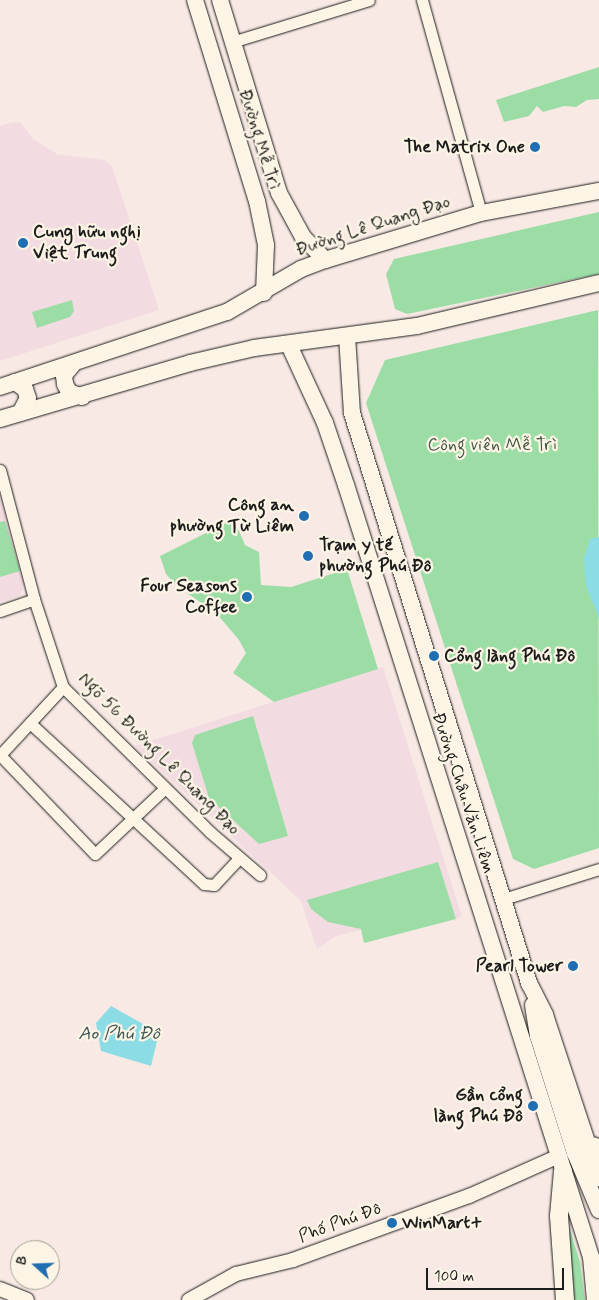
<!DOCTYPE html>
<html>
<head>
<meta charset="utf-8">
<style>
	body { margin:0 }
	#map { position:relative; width:599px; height:1300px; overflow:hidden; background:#f8e9e4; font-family:Mynerve,sans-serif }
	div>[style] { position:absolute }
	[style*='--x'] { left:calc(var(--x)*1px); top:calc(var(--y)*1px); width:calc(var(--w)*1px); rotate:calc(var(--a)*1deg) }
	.built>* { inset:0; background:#f3dbe2 }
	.green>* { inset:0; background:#9cdda6 }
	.water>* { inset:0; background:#8bdce5 }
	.roads { filter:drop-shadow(0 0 1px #1c1c1c) drop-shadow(0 0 1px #1c1c1c) }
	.minor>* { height:11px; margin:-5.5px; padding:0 5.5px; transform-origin:5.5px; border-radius:5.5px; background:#fcf5e5 }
	.tertiary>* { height:14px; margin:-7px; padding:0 7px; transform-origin:7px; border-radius:7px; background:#fcf5e5 }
	.secondary>* { height:16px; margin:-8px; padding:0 8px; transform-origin:8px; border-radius:8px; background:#fcf5e5 }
	.primary>* { height:18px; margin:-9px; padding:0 9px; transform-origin:9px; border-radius:9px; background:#fcf5e5 }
	.dots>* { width:14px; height:14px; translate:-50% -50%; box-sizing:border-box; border:2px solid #fcf5e5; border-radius:50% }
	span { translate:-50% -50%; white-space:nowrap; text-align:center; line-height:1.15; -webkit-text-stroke:4.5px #fcf5e5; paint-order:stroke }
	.street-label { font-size:18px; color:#1c1c1c }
	.poi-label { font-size:18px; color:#1c1c1c; font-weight:700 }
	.right { translate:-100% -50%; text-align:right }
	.left { translate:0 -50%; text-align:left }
	.park-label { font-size:18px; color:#425645 }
	.water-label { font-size:19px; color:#3d5658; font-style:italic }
	.north { position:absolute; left:10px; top:1240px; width:50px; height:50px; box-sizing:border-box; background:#fcf5e5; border:1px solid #a29e95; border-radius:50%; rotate:290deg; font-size:14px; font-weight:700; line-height:20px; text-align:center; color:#1c1c1c }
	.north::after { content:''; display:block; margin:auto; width:18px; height:22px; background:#1f6fb2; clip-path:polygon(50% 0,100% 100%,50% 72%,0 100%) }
	.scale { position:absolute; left:426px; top:1268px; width:138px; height:22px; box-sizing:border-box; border:2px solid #1c1c1c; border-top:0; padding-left:6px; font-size:15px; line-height:18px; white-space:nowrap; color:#1c1c1c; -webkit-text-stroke:4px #fcf5e5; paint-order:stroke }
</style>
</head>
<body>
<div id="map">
	<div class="built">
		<div style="clip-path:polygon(13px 122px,21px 123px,33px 139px,57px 154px,104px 160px,112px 166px,159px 310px,0 361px,0 126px)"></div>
		<div style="clip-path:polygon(0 497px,24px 584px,20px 596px,0 602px)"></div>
		<div style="clip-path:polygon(383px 667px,462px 917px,364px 943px,361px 930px,336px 936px,317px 949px,301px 901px,135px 746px)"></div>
	</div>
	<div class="green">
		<div style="clip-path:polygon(599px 67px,599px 99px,587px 100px,576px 107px,564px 106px,543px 112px,537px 106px,529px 116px,504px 122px,496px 100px)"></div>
		<div style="clip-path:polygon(599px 212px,599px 274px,407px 314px,395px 309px,386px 274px,394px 259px)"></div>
		<div style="clip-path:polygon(72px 300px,74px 311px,70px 317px,37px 328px,32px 312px)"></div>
		<div style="clip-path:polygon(598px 310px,599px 848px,534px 869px,513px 859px,366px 403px,385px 360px)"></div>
		<div style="clip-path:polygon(234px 519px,245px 545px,259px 552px,261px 585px,291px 587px,347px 569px,378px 669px,274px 702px,233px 673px,246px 653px,239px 640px,217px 614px,177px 586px,166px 574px,160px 556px)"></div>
		<div style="clip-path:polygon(5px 521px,20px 571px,0 577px,0 522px)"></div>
		<div style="clip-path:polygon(253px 716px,288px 836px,259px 844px,209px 798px,192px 743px,195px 735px)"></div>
		<div style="clip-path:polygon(438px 862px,456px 919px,364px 943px,361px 929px,328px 922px,311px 909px,307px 900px)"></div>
		<div style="clip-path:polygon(566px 1217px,580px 1262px,585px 1300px,572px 1300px)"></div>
	</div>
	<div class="water">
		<div style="clip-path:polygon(599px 537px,599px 618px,586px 586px,584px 558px,590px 539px)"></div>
		<div style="clip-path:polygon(111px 1006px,159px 1033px,151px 1066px,101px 1051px,96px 1023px)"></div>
	</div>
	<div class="roads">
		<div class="minor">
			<div style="--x:422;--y:0;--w:221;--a:74.5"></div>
			<div style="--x:232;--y:42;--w:143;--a:-17"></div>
			<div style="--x:0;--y:470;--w:133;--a:75.2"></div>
			<div style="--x:34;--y:599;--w:93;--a:71.8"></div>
			<div style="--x:63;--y:687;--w:206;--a:44.6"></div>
			<div style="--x:210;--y:832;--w:66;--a:40.7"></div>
			<div style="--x:0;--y:611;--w:36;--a:-19"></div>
			<div style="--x:30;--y:723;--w:237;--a:42.8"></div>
			<div style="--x:204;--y:884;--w:10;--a:6"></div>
			<div style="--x:214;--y:885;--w:37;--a:-47"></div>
			<div style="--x:0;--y:755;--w:137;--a:46.2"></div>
			<div style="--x:95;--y:854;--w:96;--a:-43.3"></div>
			<div style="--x:0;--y:755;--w:93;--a:-47.2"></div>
			<div style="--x:503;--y:899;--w:101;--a:-17.4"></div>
		</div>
		<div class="tertiary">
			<div style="--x:0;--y:1289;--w:29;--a:22"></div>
			<div style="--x:189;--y:1300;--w:54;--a:-29"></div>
			<div style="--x:236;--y:1274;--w:59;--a:-13.8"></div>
			<div style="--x:293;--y:1260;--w:187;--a:-20"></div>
			<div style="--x:469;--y:1196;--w:98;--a:-24"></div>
		</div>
		<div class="secondary">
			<div style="--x:195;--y:0;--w:210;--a:72.9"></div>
			<div style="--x:257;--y:201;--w:45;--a:78.4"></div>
			<div style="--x:266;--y:245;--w:48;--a:92.4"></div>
			<div style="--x:220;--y:0;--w:202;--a:73"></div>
			<div style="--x:279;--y:193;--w:50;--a:61.4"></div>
			<div style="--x:303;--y:237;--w:32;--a:46"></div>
			<div style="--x:347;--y:336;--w:77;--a:86.3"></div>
			<div style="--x:352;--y:413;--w:597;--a:72.75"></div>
			<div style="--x:529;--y:983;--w:36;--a:63"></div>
			<div style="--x:545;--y:1015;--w:172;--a:71.7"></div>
			<div style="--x:289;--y:345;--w:86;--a:65.2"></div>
			<div style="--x:325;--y:423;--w:65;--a:71.3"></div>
			<div style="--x:346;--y:485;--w:810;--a:72.39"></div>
			<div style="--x:591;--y:1257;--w:43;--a:84.7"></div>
			<div style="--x:74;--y:363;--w:16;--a:130"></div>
			<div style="--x:64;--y:375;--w:9;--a:84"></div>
			<div style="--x:65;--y:384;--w:9;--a:63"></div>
			<div style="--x:69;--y:392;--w:14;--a:21"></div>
			<div style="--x:15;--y:382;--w:12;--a:35"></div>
			<div style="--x:25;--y:389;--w:9;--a:72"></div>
			<div style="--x:28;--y:398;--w:17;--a:118"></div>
			<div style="--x:0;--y:387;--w:239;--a:-18.3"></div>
			<div style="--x:227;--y:312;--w:86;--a:-30.2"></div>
			<div style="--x:301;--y:269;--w:26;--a:-21"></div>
			<div style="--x:325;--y:260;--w:163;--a:-16.8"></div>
			<div style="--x:481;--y:213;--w:120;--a:-10.6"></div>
			<div style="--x:0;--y:419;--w:198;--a:-16.4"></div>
			<div style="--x:190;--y:363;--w:66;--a:-13.2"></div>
			<div style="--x:254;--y:348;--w:164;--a:-7.7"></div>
			<div style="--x:417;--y:326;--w:187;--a:-13.3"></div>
			<div style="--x:533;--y:1005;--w:31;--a:81"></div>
			<div style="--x:538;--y:1036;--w:123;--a:72.5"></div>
			<div style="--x:575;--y:1153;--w:62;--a:67.2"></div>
		</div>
		<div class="primary">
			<div style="--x:588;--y:1145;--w:11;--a:15"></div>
			<div style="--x:563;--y:1171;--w:45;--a:95.1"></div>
			<div style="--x:559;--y:1216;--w:84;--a:85.9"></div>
		</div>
	</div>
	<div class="dots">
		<div style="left:535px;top:147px;background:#1f6fb2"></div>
		<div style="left:23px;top:243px;background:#1f6fb2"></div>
		<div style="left:304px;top:516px;background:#1f6fb2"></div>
		<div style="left:308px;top:556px;background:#1f6fb2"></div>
		<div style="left:247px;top:597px;background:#1f6fb2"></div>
		<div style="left:434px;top:656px;background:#1f6fb2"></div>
		<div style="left:573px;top:966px;background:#1f6fb2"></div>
		<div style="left:533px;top:1106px;background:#1f6fb2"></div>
		<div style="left:392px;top:1223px;background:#1f6fb2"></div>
	</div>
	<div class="street-label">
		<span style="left:259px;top:139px;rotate:73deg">Đường Mễ Trì</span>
		<span style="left:373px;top:226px;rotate:-18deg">Đường Lê Quang Đạo</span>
		<span style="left:159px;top:754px;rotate:45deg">Ngõ 56 Đường Lê Quang Đạo</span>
		<span style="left:463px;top:793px;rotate:72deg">Đường Châu Văn Liêm</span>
		<span style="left:340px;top:1223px;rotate:-20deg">Phố Phú Đô</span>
	</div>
	<div class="poi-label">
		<span class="right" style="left:525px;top:147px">The Matrix One</span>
		<span class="left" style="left:33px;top:243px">Cung hữu nghị<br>Việt Trung</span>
		<span class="right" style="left:294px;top:516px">Công an<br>phường Từ Liêm</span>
		<span class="left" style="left:319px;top:556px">Trạm y tế<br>phường Phú Đô</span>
		<span class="right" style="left:237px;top:597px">Four Seasons<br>Coffee</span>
		<span class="left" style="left:444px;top:656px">Cổng làng Phú Đô</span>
		<span class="right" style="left:563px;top:966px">Pearl Tower</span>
		<span class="right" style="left:523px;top:1106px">Gần cổng<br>làng Phú Đô</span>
		<span class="left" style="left:402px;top:1223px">WinMart+</span>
	</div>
	<div class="park-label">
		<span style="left:492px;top:445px">Công viên Mễ Trì</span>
	</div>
	<div class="water-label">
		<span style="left:119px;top:1034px">Ao Phú Đô</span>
	</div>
	<div class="north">B</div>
	<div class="scale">100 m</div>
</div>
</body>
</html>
